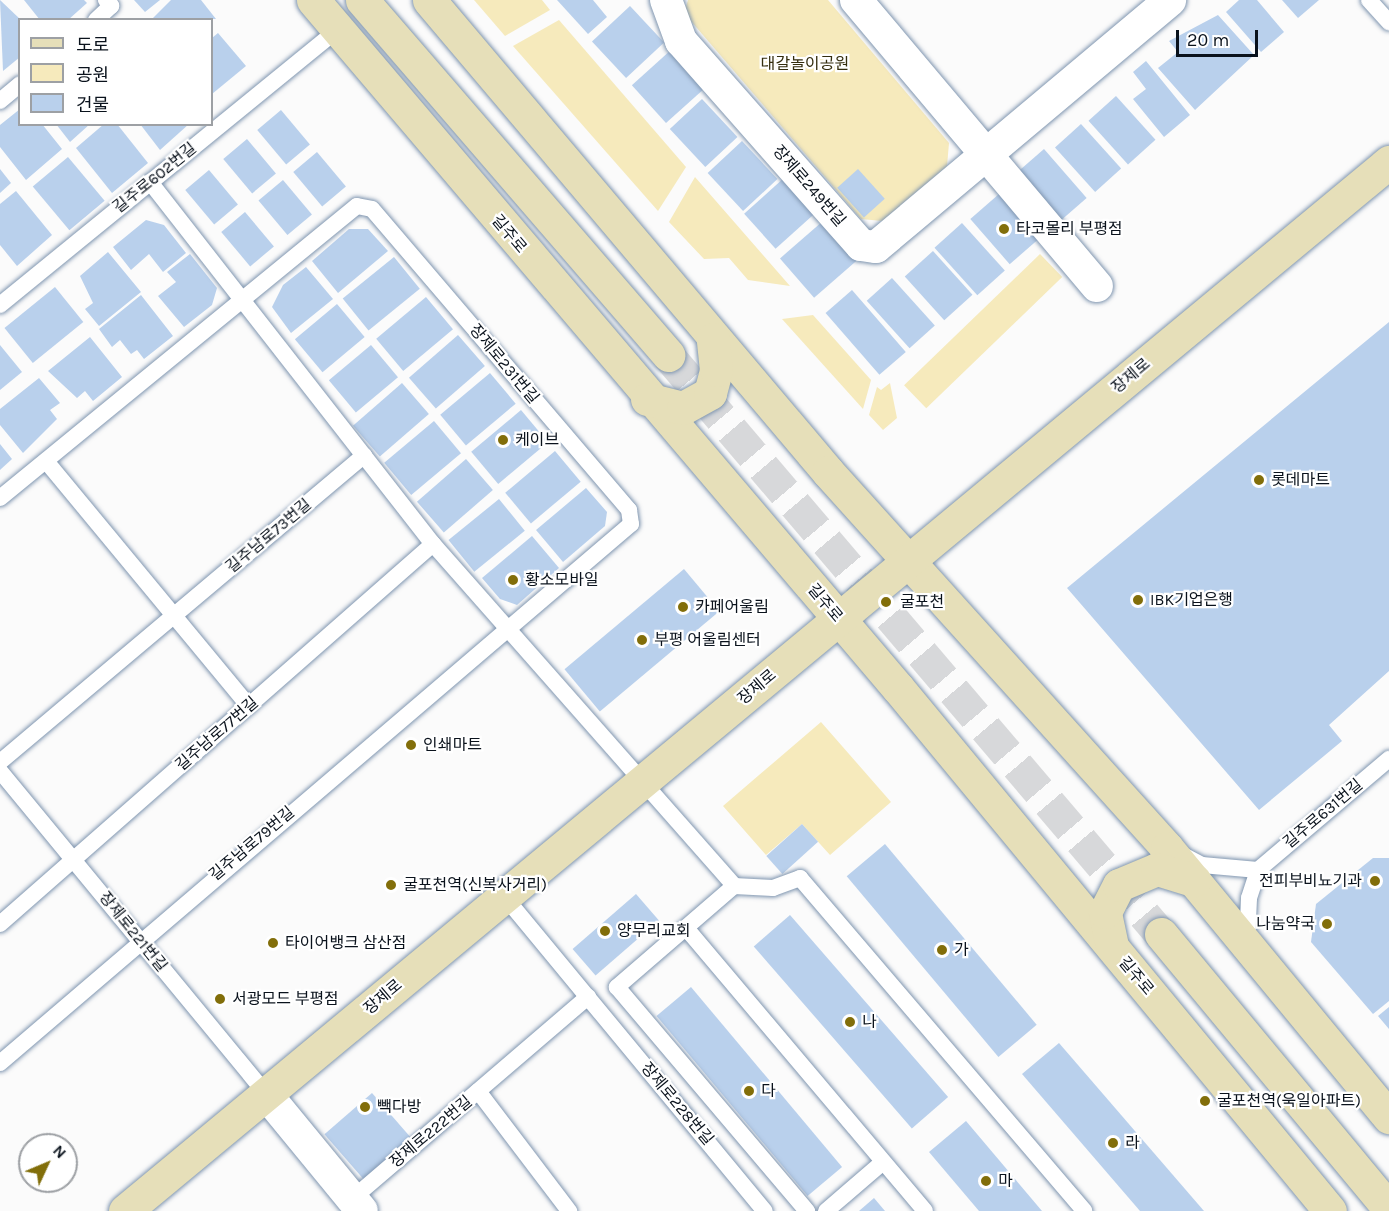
<!DOCTYPE html>
<html>
<head>
<meta charset="utf-8">
<style>
	body { margin:0 }
	#map { position:relative; width:1389px; height:1211px; overflow:hidden; background:#fbfbfb; font-family:Karla,"Noto Sans KR",sans-serif }
	div>[style] { position:absolute }
	[style*='--x'] { left:calc(var(--x)*1px); top:calc(var(--y)*1px); width:calc(var(--w)*1px); rotate:calc(var(--a)*1deg) }
	.green>* { inset:0; background:#f6eabc; transform-origin:0 0 }
	.building>* { inset:0; background:#b9d0ec; transform-origin:0 0 }
	.secondary-tunnel>* { height:33px; margin-top:-16.5px; transform-origin:0; background:repeating-linear-gradient(90deg,#d7d8da 0 33px,transparent 0 49px) }
	.roads { filter:drop-shadow(0 0 2px #8096b0) drop-shadow(0 0 2px #8096b0) }
	.lane>* { height:16px; margin:-8px; padding:0 8px; transform-origin:8px; border-radius:8px; background:#fff }
	.street>* { height:32px; margin:-16px; padding:0 16px; transform-origin:16px; border-radius:16px; background:#fff }
	.secondary>* { height:33px; margin:-16.5px; padding:0 16.5px; transform-origin:16.5px; border-radius:16.5px; background:#e6dfb9 }
	.dots>* { width:16px; height:16px; translate:-50% -50%; box-sizing:border-box; border:3px solid #fff; border-radius:50% }
	span { translate:-50% -50%; white-space:nowrap; text-align:center; line-height:1.15; -webkit-text-stroke:4.5px #fff; paint-order:stroke }
	.park-label { font-size:16px; color:#342d0e }
	.street-label { font-size:16px; color:#0a121c }
	.poi-label { font-size:16px; color:#0a121c }
	.left { translate:0 -50%; text-align:left }
	.right { translate:-100% -50%; text-align:right }
	.legend { position:absolute; left:18px; top:18px; width:195px; height:108px; box-sizing:border-box; background:#fff; border:2px solid #9da0a4; margin:0; padding:8px 10px; list-style:none; font-size:18px; color:#0a121c }
	.legend li { display:flex; align-items:center; gap:12px; height:30px }
	.legend b { width:30px; border:2px solid #9da0a4 }
	.north { position:absolute; left:18px; top:1133px; width:60px; height:60px; box-sizing:border-box; background:#fff; border:2px solid #9da0a4; border-radius:50%; rotate:46deg; font-size:16px; font-weight:700; line-height:24px; text-align:center; color:#0a121c }
	.north::after { content:''; display:block; margin:auto; width:21px; height:27px; background:#826e0a; clip-path:polygon(50% 0,100% 100%,50% 72%,0 100%) }
	.scale { position:absolute; left:1176px; top:30px; width:82px; height:27px; box-sizing:border-box; border:3px solid #0a121c; border-top:0; padding-left:8px; font-size:18px; line-height:21px; white-space:nowrap; color:#0a121c; -webkit-text-stroke:4px #fff; paint-order:stroke }
</style>
</head>
<body>
<div id="map">
	<div class="green">
		<div style="clip-path:polygon(474px 0,542px 0,550px 10px,505px 36px)"></div>
		<div style="clip-path:polygon(688px 0,828px 0,949px 143px,947px 166px,882px 221px,861px 219px,684px 13px)"></div>
		<div style="clip-path:polygon(559px 20px,686px 167px,658px 211px,513px 46px)"></div>
		<div style="clip-path:polygon(695px 177px,790px 286px,748px 280px,729px 258px,704px 259px,669px 222px)"></div>
		<div style="left:1040px;top:254px;width:32px;height:189px;rotate:46deg"></div>
		<div style="clip-path:polygon(813px 315px,871px 380px,863px 409px,782px 319px)"></div>
		<div style="clip-path:polygon(890px 383px,897px 418px,883px 430px,869px 415px,877px 387px,881px 390px)"></div>
		<div style="clip-path:polygon(821px 722px,891px 802px,830px 855px,802px 824px,766px 855px,723px 806px)"></div>
	</div>
	<div class="building">
		<div style="clip-path:polygon(0 0,21px 20px,20px 57px,3px 71px)"></div>
		<div style="clip-path:polygon(24px 0,84px 0,87px 3px,68px 20px,40px 20px)"></div>
		<div style="clip-path:polygon(134px 0,160px 0,145px 12px)"></div>
		<div style="clip-path:polygon(171px 0,201px 0,216px 19px,151px 20px)"></div>
		<div style="clip-path:polygon(557px 0,593px 0,607px 17px,588px 34px)"></div>
		<div style="clip-path:polygon(1239px 0,1257px 0,1284px 32px,1261px 52px,1226px 12px)"></div>
		<div style="clip-path:polygon(1282px 0,1319px 0,1298px 18px)"></div>
		<div style="left:630px;top:6px;width:50px;height:52px;rotate:47deg"></div>
		<div style="clip-path:polygon(1218px 15px,1254px 55px,1195px 110px,1158px 68px,1178px 52px,1169px 41px)"></div>
		<div style="clip-path:polygon(218px 33px,246px 66px,212px 94px,212px 38px)"></div>
		<div style="left:672px;top:49px;width:51px;height:54px;rotate:48deg"></div>
		<div style="clip-path:polygon(1146px 61px,1190px 115px,1164px 137px,1133px 99px,1146px 89px,1133px 72px)"></div>
		<div style="left:1116px;top:96px;width:59px;height:37px;rotate:48deg"></div>
		<div style="left:702px;top:99px;width:52px;height:44px;rotate:47deg"></div>
		<div style="clip-path:polygon(20px 109px,20px 124px,42px 124px,62px 149px,26px 180px,0 147px,0 125px)"></div>
		<div style="left:281px;top:110px;width:45px;height:31px;rotate:50deg"></div>
		<div style="clip-path:polygon(56px 124px,90px 124px,70px 142px)"></div>
		<div style="clip-path:polygon(104px 124px,117px 124px,148px 163px,112px 193px,76px 148px)"></div>
		<div style="clip-path:polygon(140px 124px,189px 124px,160px 150px)"></div>
		<div style="left:1081px;top:124px;width:60px;height:35px;rotate:48deg"></div>
		<div style="left:247px;top:139px;width:45px;height:31px;rotate:50deg"></div>
		<div style="left:742px;top:141px;width:52px;height:47px;rotate:47deg"></div>
		<div style="left:1044px;top:149px;width:65px;height:35px;rotate:49deg"></div>
		<div style="left:317px;top:152px;width:45px;height:31px;rotate:50deg"></div>
		<div style="left:68px;top:157px;width:57px;height:46px;rotate:50deg"></div>
		<div style="clip-path:polygon(0 169px,11px 183px,0 193px)"></div>
		<div style="left:858px;top:169px;width:40px;height:28px;rotate:48deg"></div>
		<div style="left:209px;top:170px;width:45px;height:31px;rotate:50deg"></div>
		<div style="left:785px;top:177px;width:47px;height:55px;rotate:48deg"></div>
		<div style="left:283px;top:180px;width:45px;height:32px;rotate:50deg"></div>
		<div style="clip-path:polygon(16px 191px,52px 235px,17px 266px,0 245px,0 204px)"></div>
		<div style="left:999px;top:194px;width:60px;height:38px;rotate:49deg"></div>
		<div style="left:245px;top:212px;width:45px;height:31px;rotate:50deg"></div>
		<div style="clip-path:polygon(146px 220px,164px 225px,186px 253px,163px 272px,149px 254px,131px 270px,113px 247px)"></div>
		<div style="left:823px;top:221px;width:52px;height:57px;rotate:49deg"></div>
		<div style="left:962px;top:223px;width:64px;height:37px;rotate:48deg"></div>
		<div style="clip-path:polygon(349px 229px,368px 229px,388px 251px,338px 293px,312px 261px)"></div>
		<div style="left:933px;top:251px;width:59px;height:38px;rotate:48deg"></div>
		<div style="clip-path:polygon(108px 252px,141px 292px,99px 326px,85px 309px,93px 303px,80px 276px)"></div>
		<div style="clip-path:polygon(190px 254px,217px 288px,212px 305px,184px 327px,158px 296px,176px 282px,167px 272px)"></div>
		<div style="left:394px;top:257px;width:41px;height:66px;rotate:51deg"></div>
		<div style="clip-path:polygon(306px 267px,333px 299px,291px 333px,272px 307px,283px 285px)"></div>
		<div style="left:892px;top:278px;width:64px;height:34px;rotate:48deg"></div>
		<div style="left:55px;top:287px;width:45px;height:65px;rotate:51deg"></div>
		<div style="left:852px;top:290px;width:82px;height:35px;rotate:49deg"></div>
		<div style="clip-path:polygon(141px 295px,173px 336px,144px 359px,137px 350px,131px 354px,120px 340px,112px 347px,99px 329px)"></div>
		<div style="left:426px;top:297px;width:42px;height:65px;rotate:50deg"></div>
		<div style="left:337px;top:304px;width:43px;height:55px;rotate:50deg"></div>
		<div style="clip-path:polygon(1389px 322px,1389px 671px,1329px 725px,1342px 741px,1259px 810px,1067px 588px)"></div>
		<div style="left:458px;top:335px;width:41px;height:65px;rotate:49deg"></div>
		<div style="clip-path:polygon(90px 337px,122px 377px,93px 401px,85px 391px,77px 398px,48px 371px)"></div>
		<div style="clip-path:polygon(0 345px,22px 372px,0 390px)"></div>
		<div style="left:371px;top:345px;width:42px;height:55px;rotate:50deg"></div>
		<div style="left:490px;top:373px;width:40px;height:65px;rotate:50deg"></div>
		<div style="clip-path:polygon(39px 378px,60px 403px,50px 410px,57px 419px,23px 453px,0 425px,0 409px)"></div>
		<div style="left:402px;top:383px;width:41px;height:65px;rotate:49deg"></div>
		<div style="left:521px;top:410px;width:42px;height:65px;rotate:50deg"></div>
		<div style="left:434px;top:421px;width:42px;height:65px;rotate:50deg"></div>
		<div style="clip-path:polygon(0 444px,12px 459px,0 470px)"></div>
		<div style="left:555px;top:451px;width:40px;height:65px;rotate:50deg"></div>
		<div style="left:466px;top:459px;width:41px;height:65px;rotate:49deg"></div>
		<div style="clip-path:polygon(586px 488px,607px 512px,605px 526px,563px 562px,536px 530px)"></div>
		<div style="left:499px;top:499px;width:41px;height:65px;rotate:51deg"></div>
		<div style="clip-path:polygon(532px 536px,559px 568px,517px 605px,500px 599px,482px 578px)"></div>
		<div style="left:684px;top:569px;width:55px;height:156px;rotate:50deg"></div>
		<div style="left:802px;top:824px;width:24px;height:48px;rotate:48deg"></div>
		<div style="left:885px;top:844px;width:236px;height:50px;rotate:50deg"></div>
		<div style="clip-path:polygon(1373px 858px,1389px 858px,1389px 1001px,1373px 1014px,1311px 942px,1316px 904px)"></div>
		<div style="left:636px;top:894px;width:35px;height:84px;rotate:49deg"></div>
		<div style="left:790px;top:915px;width:241px;height:48px;rotate:49deg"></div>
		<div style="left:691px;top:987px;width:235px;height:45px;rotate:50deg"></div>
		<div style="clip-path:polygon(1389px 1007px,1389px 1029px,1378px 1016px)"></div>
		<div style="clip-path:polygon(1059px 1043px,1204px 1211px,1140px 1211px,1022px 1074px)"></div>
		<div style="left:372px;top:1093px;width:61px;height:63px;rotate:49deg"></div>
		<div style="clip-path:polygon(966px 1121px,1042px 1211px,979px 1211px,929px 1152px)"></div>
		<div style="clip-path:polygon(874px 1198px,885px 1211px,859px 1211px)"></div>
	</div>
	<div class="secondary-tunnel">
		<div style="--x:668;--y:355;--w:760;--a:49.59"></div>
	</div>
	<div class="roads">
		<div class="lane">
			<div style="--x:1369;--y:0;--w:30;--a:48"></div>
			<div style="--x:96;--y:20;--w:21;--a:-43"></div>
			<div style="--x:111;--y:6;--w:8;--a:-130"></div>
			<div style="--x:0;--y:101;--w:26;--a:-40"></div>
			<div style="--x:150;--y:182;--w:459;--a:52"></div>
			<div style="--x:433;--y:544;--w:456;--a:48.6"></div>
			<div style="--x:734;--y:886;--w:155;--a:139.2"></div>
			<div style="--x:617;--y:987;--w:294;--a:49.7"></div>
			<div style="--x:0;--y:305;--w:436;--a:-39.2"></div>
			<div style="--x:46;--y:461;--w:318;--a:50.4"></div>
			<div style="--x:0;--y:498;--w:461;--a:-39.3"></div>
			<div style="--x:357;--y:206;--w:15;--a:11"></div>
			<div style="--x:372;--y:209;--w:396;--a:49.5"></div>
			<div style="--x:629;--y:510;--w:14;--a:82"></div>
			<div style="--x:631;--y:524;--w:830;--a:139.5"></div>
			<div style="--x:0;--y:762;--w:476;--a:-40.1"></div>
			<div style="--x:0;--y:771;--w:418;--a:50.5"></div>
			<div style="--x:1183;--y:855;--w:21;--a:28"></div>
			<div style="--x:1202;--y:865;--w:56;--a:5.1"></div>
			<div style="--x:734;--y:886;--w:39;--a:3"></div>
			<div style="--x:773;--y:888;--w:29;--a:-20"></div>
			<div style="--x:800;--y:878;--w:438;--a:49.5"></div>
			<div style="--x:504;--y:896;--w:409;--a:50.4"></div>
			<div style="--x:0;--y:924;--w:576;--a:-41.27"></div>
			<div style="--x:686;--y:928;--w:370;--a:49.8"></div>
			<div style="--x:1247;--y:941;--w:43;--a:-87.3"></div>
			<div style="--x:1249;--y:898;--w:29;--a:-72"></div>
			<div style="--x:1258;--y:870;--w:172;--a:-40.3"></div>
			<div style="--x:478;--y:1091;--w:151;--a:52.8"></div>
			<div style="--x:352;--y:1199;--w:311;--a:-40.6"></div>
			<div style="--x:826;--y:1211;--w:75;--a:-40.7"></div>
		</div>
		<div class="street">
			<div style="--x:666;--y:0;--w:44;--a:69.9"></div>
			<div style="--x:681;--y:41;--w:272;--a:48.6"></div>
			<div style="--x:861;--y:245;--w:15;--a:8"></div>
			<div style="--x:876;--y:247;--w:384;--a:-40"></div>
			<div style="--x:856;--y:0;--w:374;--a:49.9"></div>
			<div style="--x:266;--y:1094;--w:151;--a:50.6"></div>
		</div>
		<div class="secondary">
			<div style="--x:313;--y:0;--w:903;--a:49.63"></div>
			<div style="--x:898;--y:688;--w:678;--a:50.44"></div>
			<div style="--x:362;--y:0;--w:469;--a:49.2"></div>
			<div style="--x:429;--y:0;--w:618;--a:49.79"></div>
			<div style="--x:828;--y:472;--w:506;--a:47.96"></div>
			<div style="--x:1167;--y:848;--w:349;--a:50.5"></div>
			<div style="--x:647;--y:399;--w:37;--a:14"></div>
			<div style="--x:683;--y:408;--w:31;--a:-29"></div>
			<div style="--x:710;--y:393;--w:24;--a:-75"></div>
			<div style="--x:716;--y:370;--w:31;--a:-96"></div>
			<div style="--x:1161;--y:934;--w:357;--a:50.3"></div>
			<div style="--x:1112;--y:946;--w:35;--a:-102"></div>
			<div style="--x:1105;--y:912;--w:30;--a:-63"></div>
			<div style="--x:1119;--y:885;--w:41;--a:-22.8"></div>
			<div style="--x:1157;--y:869;--w:39;--a:17"></div>
			<div style="--x:125;--y:1211;--w:1643;--a:-39.69"></div>
		</div>
	</div>
	<div class="dots">
		<div style="left:1004px;top:229px;background:#826e0a"></div>
		<div style="left:503px;top:440px;background:#826e0a"></div>
		<div style="left:1259px;top:480px;background:#826e0a"></div>
		<div style="left:513px;top:580px;background:#826e0a"></div>
		<div style="left:1138px;top:600px;background:#826e0a"></div>
		<div style="left:886px;top:602px;background:#826e0a"></div>
		<div style="left:683px;top:607px;background:#826e0a"></div>
		<div style="left:642px;top:640px;background:#826e0a"></div>
		<div style="left:411px;top:745px;background:#826e0a"></div>
		<div style="left:1375px;top:881px;background:#826e0a"></div>
		<div style="left:391px;top:885px;background:#826e0a"></div>
		<div style="left:1327px;top:924px;background:#826e0a"></div>
		<div style="left:605px;top:931px;background:#826e0a"></div>
		<div style="left:273px;top:943px;background:#826e0a"></div>
		<div style="left:942px;top:950px;background:#826e0a"></div>
		<div style="left:220px;top:999px;background:#826e0a"></div>
		<div style="left:850px;top:1022px;background:#826e0a"></div>
		<div style="left:749px;top:1091px;background:#826e0a"></div>
		<div style="left:1205px;top:1101px;background:#826e0a"></div>
		<div style="left:365px;top:1107px;background:#826e0a"></div>
		<div style="left:1113px;top:1143px;background:#826e0a"></div>
		<div style="left:986px;top:1181px;background:#826e0a"></div>
	</div>
	<div class="park-label">
		<span style="left:805px;top:64px">대갈놀이공원</span>
	</div>
	<div class="street-label">
		<span style="left:155px;top:178px;rotate:-39deg">길주로602번길</span>
		<span style="left:809px;top:186px;rotate:49deg">장제로249번길</span>
		<span style="left:509px;top:234px;rotate:50deg">길주로</span>
		<span style="left:504px;top:364px;rotate:50deg">장제로231번길</span>
		<span style="left:1131px;top:376px;rotate:-40deg">장제로</span>
		<span style="left:269px;top:536px;rotate:-40deg">길주남로73번길</span>
		<span style="left:825px;top:603px;rotate:50deg">길주로</span>
		<span style="left:757px;top:687px;rotate:-40deg">장제로</span>
		<span style="left:217px;top:734px;rotate:-41deg">길주남로77번길</span>
		<span style="left:1323px;top:814px;rotate:-40deg">길주로631번길</span>
		<span style="left:252px;top:844px;rotate:-40deg">길주남로79번길</span>
		<span style="left:133px;top:932px;rotate:51deg">장제로221번길</span>
		<span style="left:1136px;top:976px;rotate:50deg">길주로</span>
		<span style="left:383px;top:997px;rotate:-40deg">장제로</span>
		<span style="left:677px;top:1104px;rotate:50deg">장제로228번길</span>
		<span style="left:431px;top:1132px;rotate:-40deg">장제로222번길</span>
	</div>
	<div class="poi-label">
		<span class="left" style="left:1016px;top:229px">타코몰리 부평점</span>
		<span class="left" style="left:515px;top:440px">케이브</span>
		<span class="left" style="left:1271px;top:480px">롯데마트</span>
		<span class="left" style="left:525px;top:580px">황소모바일</span>
		<span class="left" style="left:1150px;top:600px">IBK기업은행</span>
		<span class="left" style="left:900px;top:602px">굴포천</span>
		<span class="left" style="left:695px;top:607px">카페어울림</span>
		<span class="left" style="left:654px;top:640px">부평 어울림센터</span>
		<span class="left" style="left:423px;top:745px">인쇄마트</span>
		<span class="right" style="left:1362px;top:881px">전피부비뇨기과</span>
		<span class="left" style="left:403px;top:885px">굴포천역(신복사거리)</span>
		<span class="right" style="left:1315px;top:924px">나눔약국</span>
		<span class="left" style="left:617px;top:931px">양무리교회</span>
		<span class="left" style="left:285px;top:943px">타이어뱅크 삼산점</span>
		<span class="left" style="left:954px;top:950px">가</span>
		<span class="left" style="left:232px;top:999px">서광모드 부평점</span>
		<span class="left" style="left:862px;top:1022px">나</span>
		<span class="left" style="left:761px;top:1091px">다</span>
		<span class="left" style="left:1217px;top:1101px">굴포천역(욱일아파트)</span>
		<span class="left" style="left:377px;top:1107px">빽다방</span>
		<span class="left" style="left:1125px;top:1143px">라</span>
		<span class="left" style="left:998px;top:1181px">마</span>
	</div>
	<ul class="legend">
	<li><b style="height:8px;background:#e6dfb9"></b>도로</li>
	<li><b style="height:16px;background:#f6eabc"></b>공원</li>
	<li><b style="height:16px;background:#b9d0ec"></b>건물</li>
	</ul>
	<div class="north">N</div>
	<div class="scale">20 m</div>
</div>
</body>
</html>
